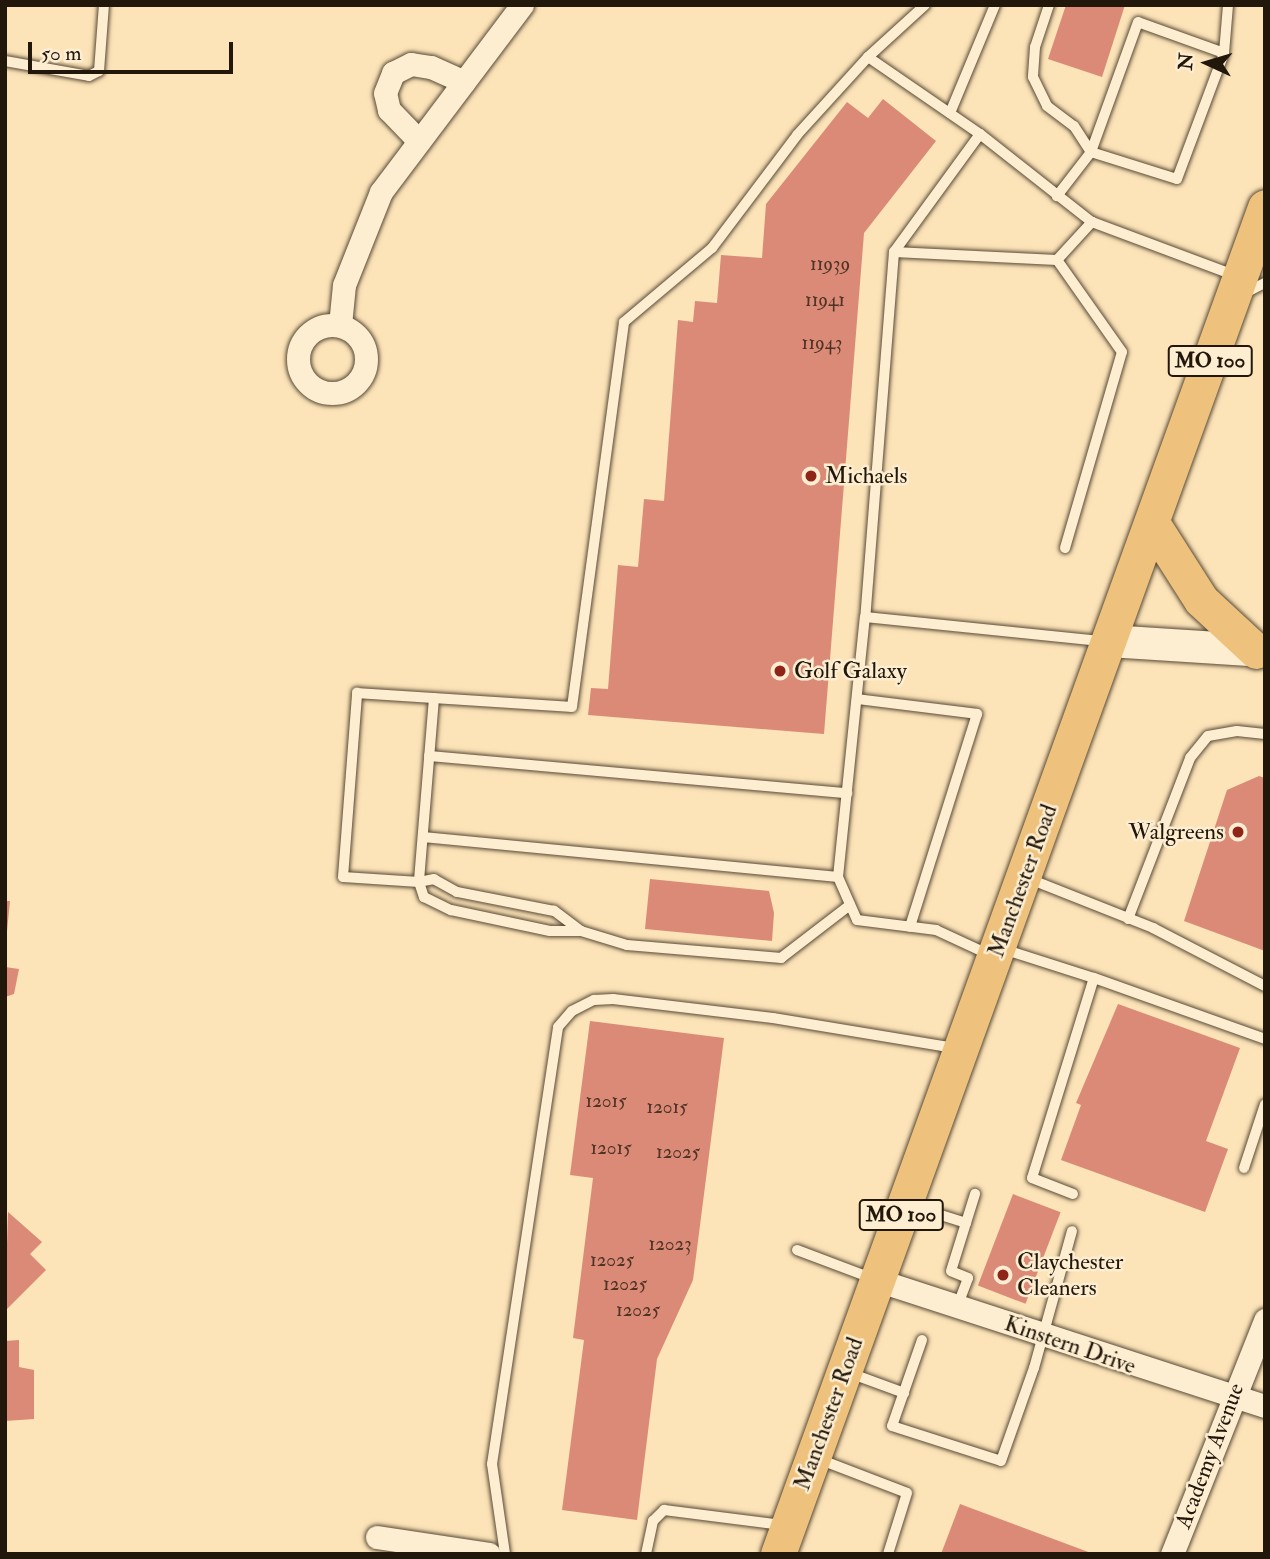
<!DOCTYPE html>
<html>
<head>
<meta charset="utf-8">
<style>
	body { margin:0 }
	#map { position:relative; width:1270px; height:1559px; overflow:hidden; background:#fce3b8; font-family:"IM FELL Double Pica",serif }
	div>[style] { position:absolute }
	[style*='--x'] { left:calc(var(--x)*1px); top:calc(var(--y)*1px); width:calc(var(--w)*1px); rotate:calc(var(--a)*1deg) }
	.building>* { inset:0; background:#da8a76; transform-origin:0 0 }
	.roads { filter:drop-shadow(0 0 2px #584a36) drop-shadow(0 0 2px #584a36) }
	.lane>* { height:10px; margin:-5px; padding:0 5px; transform-origin:5px; border-radius:5px; background:#fdedd1 }
	.street>* { height:23px; margin:-11.5px; padding:0 11.5px; transform-origin:11.5px; border-radius:11.5px; background:#fdedd1 }
	.street>.ring { margin:-11.5px; padding:0; box-sizing:content-box; background:none; border:23px solid #fdedd1; border-radius:50% }
	.secondary>* { height:32px; margin:-16px; padding:0 16px; transform-origin:16px; border-radius:16px; background:#fdedd1 }
	.primary>* { height:35px; margin:-17.5px; padding:0 17.5px; transform-origin:17.5px; border-radius:17.5px; background:#eec27c }
	.dots>* { width:19px; height:19px; translate:-50% -50%; box-sizing:border-box; border:4px solid #fdedd1; border-radius:50% }
	span { translate:-50% -50%; white-space:nowrap; text-align:center; line-height:1.15; -webkit-text-stroke:5px #fdedd1; paint-order:stroke }
	.number-label { font-size:19px; color:#4f3426 }
	.number-label span { -webkit-text-stroke-width:0 }
	.shield-label span { padding:2px 5px; background:#fdedd1; border:2px solid; border-radius:5px; -webkit-text-stroke-width:0 }
	.shield-label { font-size:21px; color:#21170b; font-weight:700 }
	.poi-label { font-size:23px; color:#21170b }
	.left { translate:0 -50%; text-align:left }
	.right { translate:-100% -50%; text-align:right }
	.street-label { font-size:23px; color:#21170b }
	.frame { position:absolute; inset:0; border:7px solid #21170b; pointer-events:none }
	.north { position:absolute; left:1172px; top:28px; width:70px; height:70px; -webkit-text-stroke:5px #fdedd1; paint-order:stroke; rotate:274deg; font-size:19px; font-weight:700; line-height:28px; text-align:center; color:#21170b }
	.north::after { content:''; display:block; margin:auto; width:24px; height:32px; background:#21170b; clip-path:polygon(50% 0,100% 100%,50% 72%,0 100%) }
	.scale { position:absolute; left:28px; top:42px; width:205px; height:32px; box-sizing:border-box; border:4px solid #21170b; border-top:0; padding-left:9px; font-size:21px; line-height:24px; white-space:nowrap; color:#21170b; -webkit-text-stroke:5px #fdedd1; paint-order:stroke }
</style>
</head>
<body>
<div id="map">
	<div class="building">
		<div style="clip-path:polygon(1066px 5px,1125px 5px,1102px 77px,1048px 59px)"></div>
		<div style="clip-path:polygon(883px 99px,936px 141px,864px 233px,824px 734px,588px 715px,591px 688px,608px 689px,618px 565px,638px 567px,644px 499px,664px 501px,678px 320px,693px 322px,695px 301px,717px 303px,721px 255px,762px 258px,766px 204px,847px 102px,868px 118px)"></div>
		<div style="clip-path:polygon(1259px 776px,1265px 778px,1265px 951px,1184px 921px,1227px 790px)"></div>
		<div style="clip-path:polygon(650px 879px,769px 891px,774px 913px,772px 941px,645px 929px)"></div>
		<div style="clip-path:polygon(5px 901px,10px 901px,7px 931px,5px 931px)"></div>
		<div style="clip-path:polygon(5px 967px,19px 969px,14px 994px,5px 997px)"></div>
		<div style="clip-path:polygon(1118px 1004px,1240px 1048px,1206px 1141px,1228px 1149px,1205px 1212px,1061px 1160px,1081px 1105px,1076px 1103px)"></div>
		<div style="clip-path:polygon(590px 1021px,724px 1038px,693px 1280px,657px 1359px,637px 1520px,562px 1510px,584px 1340px,573px 1338px,593px 1178px,570px 1175px)"></div>
		<div style="left:1013px;top:1194px;width:51px;height:98px;rotate:21deg"></div>
		<div style="clip-path:polygon(8px 1212px,42px 1242px,30px 1254px,46px 1270px,5px 1311px)"></div>
		<div style="clip-path:polygon(19px 1340px,19px 1367px,34px 1370px,34px 1419px,5px 1421px,5px 1341px)"></div>
		<div style="clip-path:polygon(960px 1504px,1091px 1553px,1091px 1554px,941px 1554px)"></div>
	</div>
	<div class="roads">
		<div class="lane">
			<div style="--x:1049;--y:5;--w:44;--a:108.4"></div>
			<div style="--x:1035;--y:47;--w:30;--a:94"></div>
			<div style="--x:1033;--y:77;--w:32;--a:64"></div>
			<div style="--x:1047;--y:106;--w:34;--a:37"></div>
			<div style="--x:1074;--y:126;--w:31;--a:57"></div>
			<div style="--x:1091;--y:152;--w:90;--a:17.4"></div>
			<div style="--x:1177;--y:179;--w:134;--a:-69.5"></div>
			<div style="--x:1224;--y:53;--w:91;--a:-160.2"></div>
			<div style="--x:1138;--y:22;--w:138;--a:109.9"></div>
			<div style="--x:1091;--y:152;--w:56;--a:127.7"></div>
			<div style="--x:1224;--y:53;--w:48;--a:-85.2"></div>
			<div style="--x:868;--y:57;--w:77;--a:-42.4"></div>
			<div style="--x:5;--y:61;--w:85;--a:10.1"></div>
			<div style="--x:89;--y:76;--w:11;--a:-27"></div>
			<div style="--x:99;--y:71;--w:66;--a:-85.7"></div>
			<div style="--x:950;--y:113;--w:117;--a:-67.4"></div>
			<div style="--x:980;--y:134;--w:142;--a:38.2"></div>
			<div style="--x:1092;--y:222;--w:152;--a:20.5"></div>
			<div style="--x:894;--y:252;--w:163;--a:2.8"></div>
			<div style="--x:1243;--y:294;--w:25;--a:-27"></div>
			<div style="--x:1065;--y:548;--w:204;--a:-73.8"></div>
			<div style="--x:1122;--y:352;--w:113;--a:-125.2"></div>
			<div style="--x:1057;--y:260;--w:52;--a:-47.4"></div>
			<div style="--x:434;--y:698;--w:185;--a:94.7"></div>
			<div style="--x:419;--y:882;--w:16;--a:72"></div>
			<div style="--x:424;--y:897;--w:30;--a:26"></div>
			<div style="--x:451;--y:910;--w:101;--a:12"></div>
			<div style="--x:550;--y:931;--w:31;--a:0"></div>
			<div style="--x:581;--y:931;--w:48;--a:16.9"></div>
			<div style="--x:627;--y:945;--w:155;--a:4.8"></div>
			<div style="--x:781;--y:958;--w:87;--a:-37.5"></div>
			<div style="--x:857;--y:699;--w:121;--a:7.1"></div>
			<div style="--x:977;--y:714;--w:223;--a:107.5"></div>
			<div style="--x:429;--y:756;--w:420;--a:5.1"></div>
			<div style="--x:423;--y:837;--w:417;--a:5.5"></div>
			<div style="--x:838;--y:877;--w:261;--a:-84.1"></div>
			<div style="--x:838;--y:877;--w:47;--a:66.2"></div>
			<div style="--x:857;--y:920;--w:80;--a:7.2"></div>
			<div style="--x:936;--y:930;--w:60;--a:24.8"></div>
			<div style="--x:1027;--y:878;--w:136;--a:21.6"></div>
			<div style="--x:1153;--y:928;--w:126;--a:27.4"></div>
			<div style="--x:1128;--y:919;--w:173;--a:-68.9"></div>
			<div style="--x:1190;--y:758;--w:28;--a:-51"></div>
			<div style="--x:1208;--y:736;--w:29;--a:-10"></div>
			<div style="--x:1237;--y:731;--w:28;--a:6"></div>
			<div style="--x:581;--y:931;--w:34;--a:-143"></div>
			<div style="--x:554;--y:911;--w:99;--a:-168.9"></div>
			<div style="--x:457;--y:892;--w:26;--a:-151"></div>
			<div style="--x:434;--y:879;--w:15;--a:169"></div>
			<div style="--x:419;--y:882;--w:76;--a:-176.2"></div>
			<div style="--x:343;--y:877;--w:185;--a:-85.6"></div>
			<div style="--x:357;--y:693;--w:215;--a:3.7"></div>
			<div style="--x:572;--y:707;--w:388;--a:-82.3"></div>
			<div style="--x:624;--y:322;--w:115;--a:-40.1"></div>
			<div style="--x:712;--y:248;--w:141;--a:-53"></div>
			<div style="--x:797;--y:135;--w:105;--a:-47.7"></div>
			<div style="--x:868;--y:57;--w:136;--a:34.5"></div>
			<div style="--x:980;--y:134;--w:146;--a:126.1"></div>
			<div style="--x:894;--y:252;--w:366;--a:94.5"></div>
			<div style="--x:865;--y:617;--w:239;--a:5.8"></div>
			<div style="--x:1003;--y:949;--w:96;--a:17.7"></div>
			<div style="--x:1244;--y:1168;--w:67;--a:-71.8"></div>
			<div style="--x:1073;--y:1194;--w:44;--a:-158.7"></div>
			<div style="--x:1032;--y:1178;--w:209;--a:-72.8"></div>
			<div style="--x:1094;--y:978;--w:182;--a:19.6"></div>
			<div style="--x:909;--y:1205;--w:60;--a:17.5"></div>
			<div style="--x:797;--y:1250;--w:79;--a:20.7"></div>
			<div style="--x:957;--y:1307;--w:31;--a:-69"></div>
			<div style="--x:968;--y:1278;--w:18;--a:-158"></div>
			<div style="--x:951;--y:1271;--w:81;--a:-72.7"></div>
			<div style="--x:922;--y:1340;--w:91;--a:109.2"></div>
			<div style="--x:892;--y:1426;--w:114;--a:17.8"></div>
			<div style="--x:1001;--y:1461;--w:99;--a:-70.5"></div>
			<div style="--x:1034;--y:1368;--w:142;--a:-74.5"></div>
			<div style="--x:847;--y:1372;--w:61;--a:20.2"></div>
			<div style="--x:816;--y:1458;--w:97;--a:21"></div>
			<div style="--x:907;--y:1493;--w:64;--a:107.3"></div>
			<div style="--x:505;--y:1554;--w:91;--a:-98.2"></div>
			<div style="--x:492;--y:1464;--w:442;--a:-81.4"></div>
			<div style="--x:558;--y:1027;--w:21;--a:-49"></div>
			<div style="--x:572;--y:1011;--w:25;--a:-27"></div>
			<div style="--x:594;--y:1000;--w:19;--a:-3"></div>
			<div style="--x:613;--y:999;--w:161;--a:6.8"></div>
			<div style="--x:773;--y:1018;--w:184;--a:9.4"></div>
			<div style="--x:646;--y:1554;--w:34;--a:-78"></div>
			<div style="--x:653;--y:1521;--w:16;--a:-45"></div>
			<div style="--x:664;--y:1510;--w:119;--a:7.2"></div>
		</div>
		<div class="street">
			<div style="--x:419;--y:141;--w:43;--a:-134.1"></div>
			<div style="--x:389;--y:110;--w:17;--a:-103"></div>
			<div style="--x:385;--y:93;--w:22;--a:-68"></div>
			<div style="--x:393;--y:73;--w:20;--a:-27"></div>
			<div style="--x:411;--y:64;--w:20;--a:9"></div>
			<div style="--x:431;--y:67;--w:36;--a:24"></div>
			<div class="ring" style="left:298px;top:325px;width:45px;height:45px"></div>
			<div style="--x:340;--y:325;--w:40;--a:-84.3"></div>
			<div style="--x:344;--y:285;--w:100;--a:-68.3"></div>
			<div style="--x:381;--y:192;--w:234;--a:-53"></div>
			<div style="--x:877;--y:1280;--w:408;--a:18"></div>
			<div style="--x:377;--y:1537;--w:113;--a:8.6"></div>
			<div style="--x:1172;--y:1554;--w:252;--a:-68.3"></div>
		</div>
		<div class="secondary">
			<div style="--x:1109;--y:641;--w:156;--a:3.7"></div>
		</div>
		<div class="primary">
			<div style="--x:1152;--y:523;--w:91;--a:57.5"></div>
			<div style="--x:1201;--y:600;--w:75;--a:42.8"></div>
			<div style="--x:778;--y:1554;--w:1432;--a:-70.12"></div>
		</div>
	</div>
	<div class="dots">
		<div style="left:811px;top:476px;background:#8f2418"></div>
		<div style="left:780px;top:671px;background:#8f2418"></div>
		<div style="left:1238px;top:832px;background:#8f2418"></div>
		<div style="left:1003px;top:1275px;background:#8f2418"></div>
	</div>
	<div class="number-label">
		<span style="left:830px;top:265px">11939</span>
		<span style="left:825px;top:301px">11941</span>
		<span style="left:822px;top:344px">11943</span>
		<span style="left:606px;top:1102px">12015</span>
		<span style="left:667px;top:1108px">12015</span>
		<span style="left:611px;top:1149px">12015</span>
		<span style="left:678px;top:1153px">12025</span>
		<span style="left:670px;top:1245px">12023</span>
		<span style="left:612px;top:1261px">12025</span>
		<span style="left:625px;top:1285px">12025</span>
		<span style="left:638px;top:1311px">12025</span>
	</div>
	<div class="shield-label">
		<span style="left:1210px;top:361px">MO 100</span>
		<span style="left:901px;top:1215px">MO 100</span>
	</div>
	<div class="poi-label">
		<span class="left" style="left:825px;top:476px">Michaels</span>
		<span class="left" style="left:794px;top:671px">Golf Galaxy</span>
		<span class="right" style="left:1224px;top:832px">Walgreens</span>
		<span class="left" style="left:1017px;top:1275px">Claychester<br>Cleaners</span>
	</div>
	<div class="street-label">
		<span style="left:1023px;top:881px;rotate:-70deg">Manchester Road</span>
		<span style="left:1070px;top:1345px;rotate:19deg">Kinstern Drive</span>
		<span style="left:829px;top:1414px;rotate:-70deg">Manchester Road</span>
		<span style="left:1210px;top:1456px;rotate:-69deg">Academy Avenue</span>
	</div>
	<div class="frame"></div>
	<div class="north">N</div>
	<div class="scale">50 m</div>
</div>
</body>
</html>
